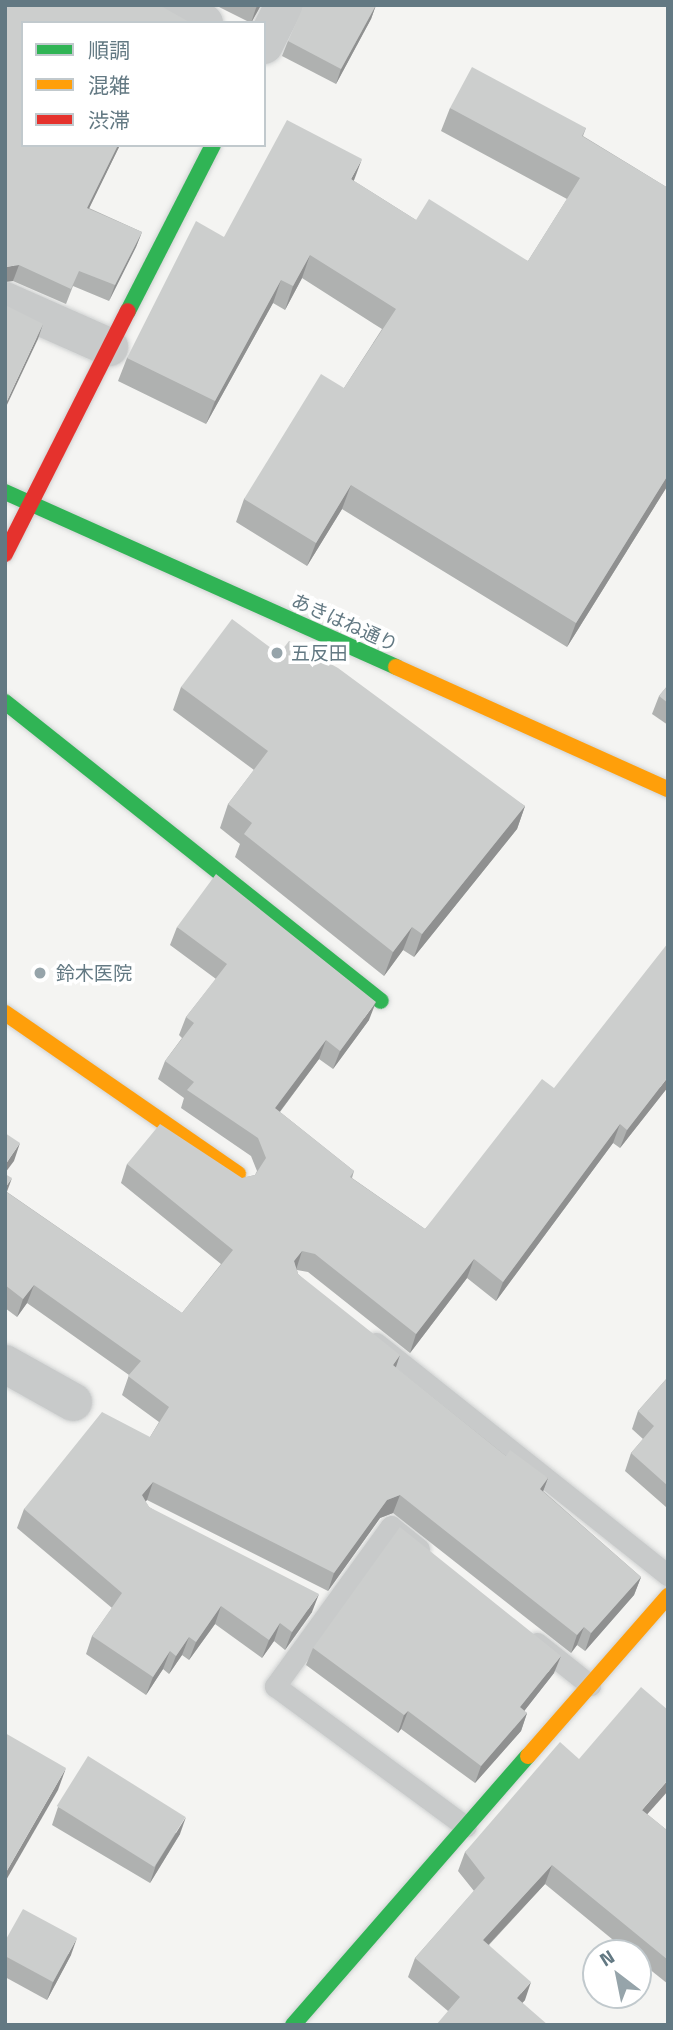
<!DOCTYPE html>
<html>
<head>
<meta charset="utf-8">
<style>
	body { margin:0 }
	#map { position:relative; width:673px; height:2030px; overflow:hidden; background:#f4f4f2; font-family:"Titillium Web","Noto Sans JP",sans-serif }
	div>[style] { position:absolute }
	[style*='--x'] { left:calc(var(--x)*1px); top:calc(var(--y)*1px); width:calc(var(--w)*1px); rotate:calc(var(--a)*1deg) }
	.roads { filter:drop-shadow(0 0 2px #d0d2d2) drop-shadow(0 0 2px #d0d2d2) }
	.lane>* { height:21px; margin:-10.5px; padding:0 10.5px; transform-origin:10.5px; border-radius:10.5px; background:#c8caca }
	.street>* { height:38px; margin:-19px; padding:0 19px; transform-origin:19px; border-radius:19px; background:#c8caca }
	.fast>* { height:16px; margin:-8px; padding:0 8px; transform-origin:8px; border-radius:8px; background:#30b455 }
	.slow>* { height:16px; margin:-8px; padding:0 8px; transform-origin:8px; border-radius:8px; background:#ff9f0a }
	.jam>* { height:16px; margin:-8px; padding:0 8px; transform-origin:8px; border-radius:8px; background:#e5322d }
	.wall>* { inset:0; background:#afb1b0 }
	.shaded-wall>* { inset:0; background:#8f9090 }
	.building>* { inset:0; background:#cccecd; transform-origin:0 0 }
	.dots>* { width:19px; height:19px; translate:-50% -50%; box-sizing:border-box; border:4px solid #fff; border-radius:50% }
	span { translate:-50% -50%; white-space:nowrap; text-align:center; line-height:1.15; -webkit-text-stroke:7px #fff; paint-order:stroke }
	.street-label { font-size:19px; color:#637983 }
	.poi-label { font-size:19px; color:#637983 }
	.left { translate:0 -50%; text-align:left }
	.frame { position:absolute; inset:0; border:7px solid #637983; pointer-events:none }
	.legend { position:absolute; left:21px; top:21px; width:245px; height:126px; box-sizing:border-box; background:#fff; border:2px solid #c1c9cd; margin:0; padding:9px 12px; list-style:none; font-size:21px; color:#637983 }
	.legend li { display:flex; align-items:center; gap:14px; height:35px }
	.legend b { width:35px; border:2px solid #c1c9cd }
	.north { position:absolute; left:582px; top:1939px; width:70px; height:70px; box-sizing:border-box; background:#fff; border:2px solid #c1c9cd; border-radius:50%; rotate:328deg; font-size:19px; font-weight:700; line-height:28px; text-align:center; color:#637983 }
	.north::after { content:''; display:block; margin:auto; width:24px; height:32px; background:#96a4aa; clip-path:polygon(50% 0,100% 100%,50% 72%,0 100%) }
</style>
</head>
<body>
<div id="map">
	<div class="roads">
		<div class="lane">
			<div style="--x:376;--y:1343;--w:373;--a:38.5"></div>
			<div style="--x:419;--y:1549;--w:36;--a:-141"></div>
			<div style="--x:391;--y:1526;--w:198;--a:125.9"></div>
			<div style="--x:275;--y:1686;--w:237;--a:36.4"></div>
			<div style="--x:537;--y:1643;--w:68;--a:38.4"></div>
		</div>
		<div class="street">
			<div style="--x:166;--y:5;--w:42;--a:25.3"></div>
			<div style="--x:264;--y:45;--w:45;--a:-63.4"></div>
			<div style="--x:5;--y:301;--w:114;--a:23.9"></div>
			<div style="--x:5;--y:1364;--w:78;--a:29.2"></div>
		</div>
		<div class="fast">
			<div style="--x:128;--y:311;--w:186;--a:-62.9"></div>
			<div style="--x:5;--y:492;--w:428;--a:24.1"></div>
			<div style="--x:5;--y:702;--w:480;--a:38.5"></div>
			<div style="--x:293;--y:2025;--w:357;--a:-48.9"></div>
		</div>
		<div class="slow">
			<div style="--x:396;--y:667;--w:298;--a:24.2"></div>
			<div style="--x:5;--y:1013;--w:283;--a:34.6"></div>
			<div style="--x:528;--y:1756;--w:213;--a:-48.8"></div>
		</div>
		<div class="jam">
			<div style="--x:5;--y:554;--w:272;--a:-63.2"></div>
		</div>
	</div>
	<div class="wall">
		<div style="clip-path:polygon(215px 5px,261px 5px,251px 23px)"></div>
		<div style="clip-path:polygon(376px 5px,371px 19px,336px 84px,282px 56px,288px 41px)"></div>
		<div style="clip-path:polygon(450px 108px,586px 128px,583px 136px,668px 188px,668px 485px,567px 647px,342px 509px,307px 566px,236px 522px,244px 499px,344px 388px,382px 329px,302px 278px,285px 310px,273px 303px,206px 424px,118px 381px,127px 358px,224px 237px,354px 181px,416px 220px,528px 261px,567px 199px,441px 131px)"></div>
		<div style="clip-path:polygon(23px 145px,120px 145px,89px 208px,142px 232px,136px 247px,109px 301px,73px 286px,66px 304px,13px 281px)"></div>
		<div style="clip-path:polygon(279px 654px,525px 806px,517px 829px,414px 957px,403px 950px,384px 976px,235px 857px,240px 844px,220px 828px,228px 804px,254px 770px,173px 710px,181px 687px)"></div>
		<div style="clip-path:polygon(668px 685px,668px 725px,652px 714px,659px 696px)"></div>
		<div style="clip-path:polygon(177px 927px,369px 1020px,333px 1069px,319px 1059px,280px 1112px,354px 1171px,352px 1178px,425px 1229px,554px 1088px,668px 1087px,620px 1148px,613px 1143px,496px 1301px,467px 1278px,410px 1353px,308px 1272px,297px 1270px,298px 1274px,396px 1368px,506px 1456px,548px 1478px,543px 1491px,641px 1577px,634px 1595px,585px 1651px,577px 1645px,571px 1653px,393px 1513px,380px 1518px,328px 1591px,147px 1500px,145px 1501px,149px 1507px,312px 1612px,285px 1650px,274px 1641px,262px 1658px,215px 1624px,189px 1660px,182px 1655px,169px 1674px,163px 1669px,146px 1695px,86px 1654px,92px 1636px,112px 1608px,17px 1528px,24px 1509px,150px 1437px,159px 1422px,122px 1395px,129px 1375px,27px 1303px,17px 1317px,5px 1308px,5px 1174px,7px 1192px,182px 1313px,221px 1264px,121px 1183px,127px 1164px,242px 1178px,255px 1175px,257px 1171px,251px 1156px,181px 1108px,184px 1098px,158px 1079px,165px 1061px,182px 1038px,179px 1035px,186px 1017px,216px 979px,170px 945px)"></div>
		<div style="clip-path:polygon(668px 1377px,668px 1505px,666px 1507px,625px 1471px,631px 1453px,643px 1439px,632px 1429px,638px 1411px)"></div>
		<div style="clip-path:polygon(313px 1648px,554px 1673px,524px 1711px,527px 1713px,521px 1731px,475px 1783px,401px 1729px,398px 1733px,306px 1665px)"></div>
		<div style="clip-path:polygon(579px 1759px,668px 1831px,668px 1984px,638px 1960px,638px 1953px,629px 1953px,545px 1884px,489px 1945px,525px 2000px,522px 2003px,448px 2011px,408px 1977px,415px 1958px,474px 1891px,458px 1871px,465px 1852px)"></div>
		<div style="clip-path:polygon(58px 1807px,180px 1834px,150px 1883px,52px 1825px)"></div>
		<div style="clip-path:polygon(5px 1941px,71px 1955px,47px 2000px,5px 1977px)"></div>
	</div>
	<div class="shaded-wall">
		<div style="clip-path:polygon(258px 5px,261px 5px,251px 23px,256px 8px)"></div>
		<div style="clip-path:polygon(376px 5px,371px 19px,336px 84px,341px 69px)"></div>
		<div style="clip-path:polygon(118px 145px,120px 145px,82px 223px,87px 208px)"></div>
		<div style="clip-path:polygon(362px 159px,353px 183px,351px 179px)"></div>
		<div style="clip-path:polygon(142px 232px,136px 247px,109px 301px,115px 285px)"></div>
		<div style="clip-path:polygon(310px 255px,302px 278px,285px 310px,293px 286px)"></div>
		<div style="clip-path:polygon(19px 265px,13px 281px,5px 282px,5px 267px)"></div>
		<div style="clip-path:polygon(281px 280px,273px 303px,206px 424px,215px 401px)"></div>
		<div style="clip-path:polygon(43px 324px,38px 339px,5px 409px,5px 405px)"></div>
		<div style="clip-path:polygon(668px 475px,668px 485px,567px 647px,576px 623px)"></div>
		<div style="clip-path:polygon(351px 485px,342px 509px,307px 566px,316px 543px)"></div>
		<div style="clip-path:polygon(525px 806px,517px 829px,414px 957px,422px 934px)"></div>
		<div style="clip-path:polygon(412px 927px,403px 950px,384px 976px,393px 952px)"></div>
		<div style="clip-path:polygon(376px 1002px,369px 1020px,333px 1069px,340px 1051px)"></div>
		<div style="clip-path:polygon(326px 1040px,319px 1059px,269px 1126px,275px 1108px)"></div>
		<div style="clip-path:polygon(668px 1077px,668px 1087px,620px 1148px,627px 1130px)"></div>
		<div style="clip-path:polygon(620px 1124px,613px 1143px,496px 1301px,503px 1282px)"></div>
		<div style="clip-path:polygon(20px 1143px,14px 1161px,5px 1173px,5px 1165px)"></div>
		<div style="clip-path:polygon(12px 1178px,5px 1197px,5px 1188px)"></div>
		<div style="clip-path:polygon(302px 1251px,296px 1270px,294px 1261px)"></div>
		<div style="clip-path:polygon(474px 1259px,467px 1278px,410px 1353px,416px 1334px)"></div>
		<div style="clip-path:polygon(34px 1285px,27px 1303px,17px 1317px,23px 1299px)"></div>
		<div style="clip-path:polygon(400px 1355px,394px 1373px,393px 1365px)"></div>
		<div style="clip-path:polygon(548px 1478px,541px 1497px,540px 1489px)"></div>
		<div style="clip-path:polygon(153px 1482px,147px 1500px,135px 1513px,142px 1495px)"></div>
		<div style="clip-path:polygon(400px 1495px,393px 1513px,380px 1518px,328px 1591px,334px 1573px,387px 1500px)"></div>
		<div style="clip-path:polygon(641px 1577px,634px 1595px,585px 1651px,591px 1633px)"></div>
		<div style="clip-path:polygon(319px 1594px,312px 1612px,285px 1650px,292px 1632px)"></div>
		<div style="clip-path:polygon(221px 1606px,215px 1624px,189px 1660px,196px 1642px)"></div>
		<div style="clip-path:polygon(280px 1623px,274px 1641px,262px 1658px,269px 1640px)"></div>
		<div style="clip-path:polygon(584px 1627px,577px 1645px,571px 1653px,577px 1635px)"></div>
		<div style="clip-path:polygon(189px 1637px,182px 1655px,169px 1674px,176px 1656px)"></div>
		<div style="clip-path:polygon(170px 1651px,163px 1669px,146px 1695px,153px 1677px)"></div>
		<div style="clip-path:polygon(561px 1656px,554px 1673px,514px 1724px,520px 1707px)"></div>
		<div style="clip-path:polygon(408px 1711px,401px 1729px,398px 1733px,404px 1715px)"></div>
		<div style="clip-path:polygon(527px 1713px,521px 1731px,475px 1783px,481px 1766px)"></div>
		<div style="clip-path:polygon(66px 1768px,58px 1790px,5px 1882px,5px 1874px)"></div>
		<div style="clip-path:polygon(668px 1780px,668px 1791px,635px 1828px,642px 1810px)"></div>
		<div style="clip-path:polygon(186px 1817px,180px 1834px,150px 1883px,156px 1865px)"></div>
		<div style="clip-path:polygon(552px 1865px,545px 1884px,476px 1958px,483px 1940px)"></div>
		<div style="clip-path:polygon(77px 1938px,71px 1955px,47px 2000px,53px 1982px)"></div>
		<div style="clip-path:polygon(531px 1982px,525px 2000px,510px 2016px,517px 1998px)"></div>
	</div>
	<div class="building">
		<div style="clip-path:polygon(5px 5px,159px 5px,191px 23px,23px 23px,23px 145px,118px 145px,87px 208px,142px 232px,115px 285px,79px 271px,71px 289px,19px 265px,5px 267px)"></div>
		<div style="clip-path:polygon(304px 5px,376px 5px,341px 69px,288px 41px)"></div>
		<div style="clip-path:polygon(472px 67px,586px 128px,582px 136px,668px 188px,668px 475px,576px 623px,351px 485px,316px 543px,244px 499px,321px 374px,344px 388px,396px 309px,310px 255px,293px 286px,281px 280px,215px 401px,127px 358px,196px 221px,224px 237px,287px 120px,362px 159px,351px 179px,416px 220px,429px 199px,528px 261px,580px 178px,450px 108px)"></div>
		<div style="clip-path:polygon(5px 305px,43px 324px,5px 405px)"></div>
		<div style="clip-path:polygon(232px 619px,279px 654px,289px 641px,338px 668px,525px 806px,422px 934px,412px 927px,393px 952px,244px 834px,252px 823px,228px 804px,268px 751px,181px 687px)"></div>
		<div style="clip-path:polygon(668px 685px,668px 703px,659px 696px)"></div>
		<div style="clip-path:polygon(216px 874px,376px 1002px,340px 1051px,326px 1040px,275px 1108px,354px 1171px,350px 1177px,425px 1229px,542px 1079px,554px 1088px,668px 943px,668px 1077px,627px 1130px,620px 1124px,503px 1282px,474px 1259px,416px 1334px,315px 1254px,302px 1251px,294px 1261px,298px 1274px,400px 1355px,393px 1365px,506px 1456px,510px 1450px,548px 1478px,540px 1489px,641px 1577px,591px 1633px,584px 1627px,577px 1635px,400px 1495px,387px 1500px,334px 1573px,153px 1482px,142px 1495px,149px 1507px,319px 1594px,292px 1632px,280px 1623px,269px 1640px,221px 1606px,196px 1642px,189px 1637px,176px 1656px,170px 1651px,153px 1677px,92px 1636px,122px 1593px,24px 1509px,102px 1412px,150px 1437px,169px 1407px,128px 1376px,141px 1361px,34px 1285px,23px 1299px,5px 1285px,5px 1191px,182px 1313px,233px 1250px,127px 1164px,160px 1124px,242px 1178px,255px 1175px,266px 1158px,258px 1138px,187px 1090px,194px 1082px,165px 1061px,194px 1023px,186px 1017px,227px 964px,177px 927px)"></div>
		<div style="clip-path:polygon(5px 1133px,20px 1143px,5px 1165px)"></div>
		<div style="clip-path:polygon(5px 1174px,12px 1178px,5px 1188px)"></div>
		<div style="clip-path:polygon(668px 1377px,668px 1486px,631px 1453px,654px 1426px,638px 1411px)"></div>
		<div style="clip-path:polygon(400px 1527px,561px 1656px,520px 1707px,527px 1713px,481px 1766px,408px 1711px,404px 1715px,313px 1648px)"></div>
		<div style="clip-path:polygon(641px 1687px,668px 1710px,668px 1780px,642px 1810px,668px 1831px,668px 1960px,552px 1865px,483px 1940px,531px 1982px,517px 1998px,548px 2025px,436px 2025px,460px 1997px,415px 1958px,485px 1878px,465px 1852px,560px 1742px,579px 1759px)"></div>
		<div style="clip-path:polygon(5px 1733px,66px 1768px,5px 1874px)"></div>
		<div style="left:88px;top:1756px;width:115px;height:59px;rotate:32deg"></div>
		<div style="clip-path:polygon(23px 1909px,77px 1938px,53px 1982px,5px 1956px,5px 1941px)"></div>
	</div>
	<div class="dots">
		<div style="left:277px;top:653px;background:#96a4aa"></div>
		<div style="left:40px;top:973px;background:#96a4aa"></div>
	</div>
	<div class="street-label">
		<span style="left:345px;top:622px;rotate:24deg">あきはね通り</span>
	</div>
	<div class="poi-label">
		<span class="left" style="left:291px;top:653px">五反田</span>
		<span class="left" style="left:56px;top:973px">鈴木医院</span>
	</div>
	<div class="frame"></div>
	<ul class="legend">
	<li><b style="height:9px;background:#30b455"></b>順調</li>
	<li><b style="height:9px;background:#ff9f0a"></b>混雑</li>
	<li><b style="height:9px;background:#e5322d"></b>渋滞</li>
	</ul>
	<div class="north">N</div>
</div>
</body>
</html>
